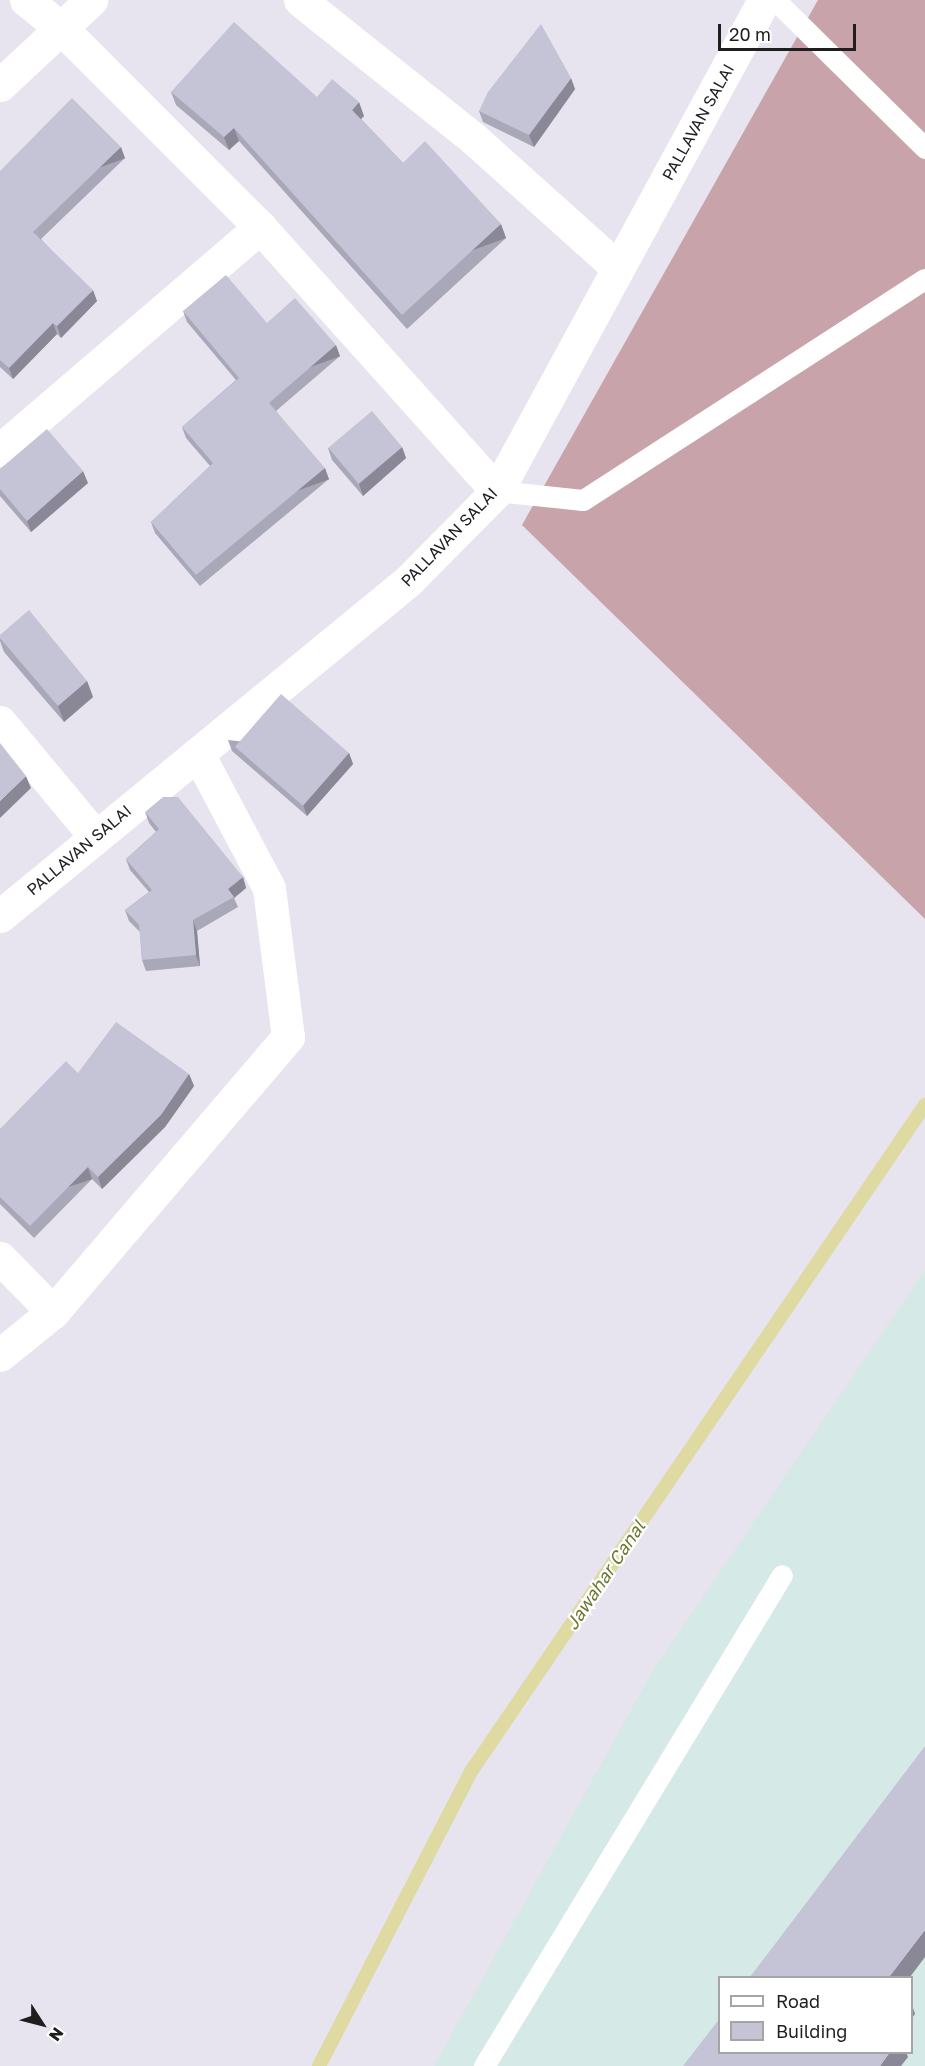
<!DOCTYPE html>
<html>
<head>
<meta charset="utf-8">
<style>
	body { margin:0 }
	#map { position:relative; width:925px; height:2066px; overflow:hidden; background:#e7e3ef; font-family:"Golos Text",sans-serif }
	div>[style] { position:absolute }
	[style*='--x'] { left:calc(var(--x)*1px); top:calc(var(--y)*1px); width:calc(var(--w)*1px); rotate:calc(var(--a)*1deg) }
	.industrial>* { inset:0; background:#d5e9e6 }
	.cemetery>* { inset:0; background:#c9a3aa }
	.stream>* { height:14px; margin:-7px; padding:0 7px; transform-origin:7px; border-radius:7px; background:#dfd9a2 }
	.service>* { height:21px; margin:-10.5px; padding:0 10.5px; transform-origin:10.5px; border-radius:10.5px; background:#fff }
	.minor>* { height:33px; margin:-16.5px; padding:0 16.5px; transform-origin:16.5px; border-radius:16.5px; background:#fff }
	.tertiary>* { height:33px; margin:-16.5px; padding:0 16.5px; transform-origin:16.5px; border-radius:16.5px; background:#fff }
	.wall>* { inset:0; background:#a9a8b8 }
	.shaded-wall>* { inset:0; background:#8a8896; transform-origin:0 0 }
	.building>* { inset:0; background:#c5c3d6; transform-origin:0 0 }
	span { translate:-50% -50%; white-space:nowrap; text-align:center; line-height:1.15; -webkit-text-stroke:4.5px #fff; paint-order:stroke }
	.street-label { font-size:16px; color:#1e1e1e }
	.water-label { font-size:18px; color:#6d7933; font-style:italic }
	.legend { position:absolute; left:718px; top:1976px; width:195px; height:78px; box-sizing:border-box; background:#fff; border:2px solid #a5a5a5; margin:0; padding:8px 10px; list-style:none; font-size:18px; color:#1e1e1e }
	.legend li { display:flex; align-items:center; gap:12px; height:30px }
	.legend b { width:30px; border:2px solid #a5a5a5 }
	.north { position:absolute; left:12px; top:1994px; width:60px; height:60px; -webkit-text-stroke:4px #fff; paint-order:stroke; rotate:126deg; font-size:16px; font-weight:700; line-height:24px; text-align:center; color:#1e1e1e }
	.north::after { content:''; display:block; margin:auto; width:21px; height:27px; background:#1e1e1e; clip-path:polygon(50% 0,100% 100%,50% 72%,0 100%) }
	.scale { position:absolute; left:718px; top:24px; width:138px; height:27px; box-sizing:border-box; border:3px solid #1e1e1e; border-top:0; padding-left:8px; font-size:18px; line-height:21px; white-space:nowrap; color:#1e1e1e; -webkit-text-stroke:4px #fff; paint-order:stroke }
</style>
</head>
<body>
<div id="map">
	<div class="industrial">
		<div style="clip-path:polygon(evenodd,925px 1270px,925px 2066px,434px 2066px,652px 1672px,925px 1270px,720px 1978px,912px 1978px,912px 2052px,720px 2052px,720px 1978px)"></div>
	</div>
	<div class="cemetery">
		<div style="clip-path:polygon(818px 0,925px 0,925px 919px,522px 525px)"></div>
	</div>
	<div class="stream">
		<div style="--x:319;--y:2066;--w:333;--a:-62.7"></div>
		<div style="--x:472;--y:1770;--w:805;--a:-55.74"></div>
	</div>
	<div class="service">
		<div style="--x:775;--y:0;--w:211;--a:44.6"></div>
		<div style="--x:497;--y:491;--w:86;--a:6"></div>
		<div style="--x:583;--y:500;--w:407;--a:-32.9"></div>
		<div style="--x:484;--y:2066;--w:574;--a:-58.75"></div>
	</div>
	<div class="minor">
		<div style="--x:300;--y:0;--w:223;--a:38.6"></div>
		<div style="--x:474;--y:139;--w:193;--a:41.9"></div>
		<div style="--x:0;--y:85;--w:125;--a:-43"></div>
		<div style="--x:0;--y:450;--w:343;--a:-40.6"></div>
		<div style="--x:0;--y:722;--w:148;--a:50.2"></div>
		<div style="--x:0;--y:1258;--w:76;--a:45.5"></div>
		<div style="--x:0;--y:1355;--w:68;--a:-39.1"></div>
		<div style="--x:53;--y:1312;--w:362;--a:-49.5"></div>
		<div style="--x:288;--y:1037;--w:150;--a:-97.3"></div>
		<div style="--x:269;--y:888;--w:152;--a:-117.9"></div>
	</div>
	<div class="tertiary">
		<div style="--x:26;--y:0;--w:46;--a:38.9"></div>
		<div style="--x:62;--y:29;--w:280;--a:45"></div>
		<div style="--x:260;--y:227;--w:355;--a:48.1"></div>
		<div style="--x:0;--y:916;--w:528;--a:-39.39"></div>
		<div style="--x:408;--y:581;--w:127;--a:-45.3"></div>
		<div style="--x:497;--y:491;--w:559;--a:-61.46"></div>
	</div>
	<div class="wall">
		<div style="clip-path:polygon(575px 89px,534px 147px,483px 122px,479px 111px)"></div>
		<div style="clip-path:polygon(171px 92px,364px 116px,361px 119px,403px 163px,506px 238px,407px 329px,239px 141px,229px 150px,176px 105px)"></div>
		<div style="clip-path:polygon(125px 158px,41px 239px,97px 301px,61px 338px,57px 334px,13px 379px,0 367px,0 171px)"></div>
		<div style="clip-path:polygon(183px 311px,267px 323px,340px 356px,276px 411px,329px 479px,200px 586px,155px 533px,151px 522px,210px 466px,186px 438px,182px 427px,236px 380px,187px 322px)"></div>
		<div style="clip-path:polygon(402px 447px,406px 458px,363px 496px,332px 460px,328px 448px)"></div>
		<div style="clip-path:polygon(0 469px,88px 483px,31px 532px,0 496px)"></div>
		<div style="clip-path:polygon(0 638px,87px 681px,93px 697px,64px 722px,4px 652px,0 641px)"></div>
		<div style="clip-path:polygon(228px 740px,349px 753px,353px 764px,307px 816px,232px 751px)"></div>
		<div style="clip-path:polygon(145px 812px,243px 877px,246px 888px,234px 898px,238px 907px,197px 931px,200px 966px,146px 971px,142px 960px,140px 932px,129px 921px,125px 910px,149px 892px,130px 870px,126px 859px,156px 832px,149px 823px)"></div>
		<div style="clip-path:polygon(78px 1073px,189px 1074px,194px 1086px,165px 1127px,102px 1189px,92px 1179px,34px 1238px,0 1204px,0 1129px)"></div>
	</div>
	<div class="shaded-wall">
		<div style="clip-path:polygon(571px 78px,575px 89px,534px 147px,529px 135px)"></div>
		<div style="clip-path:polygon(359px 102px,364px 116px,357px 123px,352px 110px)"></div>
		<div style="clip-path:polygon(234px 128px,239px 141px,229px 150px,224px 137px)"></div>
		<div style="left:121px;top:147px;width:12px;height:122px;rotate:70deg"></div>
		<div style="left:501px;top:224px;width:15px;height:134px;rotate:70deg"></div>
		<div style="clip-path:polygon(93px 290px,97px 301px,61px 338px,57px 326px)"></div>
		<div style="clip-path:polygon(53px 323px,57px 334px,13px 379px,9px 368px)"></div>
		<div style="left:336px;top:345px;width:12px;height:89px;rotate:70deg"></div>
		<div style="clip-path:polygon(402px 447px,406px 458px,363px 496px,359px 484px)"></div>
		<div style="left:325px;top:468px;width:12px;height:168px;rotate:70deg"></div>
		<div style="clip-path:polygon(83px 471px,88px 483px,31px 532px,27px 521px)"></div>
		<div style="clip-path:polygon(87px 681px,93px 697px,64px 722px,58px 706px)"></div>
		<div style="clip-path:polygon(349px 753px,353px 764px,307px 816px,303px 805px)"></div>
		<div style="clip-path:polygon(26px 776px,31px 788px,0 818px,0 801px)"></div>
		<div style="clip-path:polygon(243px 877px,246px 888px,234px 898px,228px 889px)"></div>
		<div style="clip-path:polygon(193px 920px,197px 931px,200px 966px,196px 955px)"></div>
		<div style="clip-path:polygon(189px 1074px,194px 1086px,165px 1127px,102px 1189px,98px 1177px)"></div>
		<div style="left:88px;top:1167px;width:13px;height:83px;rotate:72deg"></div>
		<div style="clip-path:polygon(925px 1930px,925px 1957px,910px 1977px,889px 1977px)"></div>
		<div style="clip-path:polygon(912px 2005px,915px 2014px,912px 2018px)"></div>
		<div style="clip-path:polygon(890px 2052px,906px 2052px,908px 2057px,901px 2066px,880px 2066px)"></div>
	</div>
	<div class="building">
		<div style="clip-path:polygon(234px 22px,317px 97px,332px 79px,359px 102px,352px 110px,403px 163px,425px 141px,501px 224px,402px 315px,234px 128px,224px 137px,171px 92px)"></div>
		<div style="clip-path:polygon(541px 24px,571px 78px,529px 135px,479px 111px,488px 92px)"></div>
		<div style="clip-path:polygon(72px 98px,121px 147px,33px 232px,93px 290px,57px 326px,53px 323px,9px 368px,0 360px,0 171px)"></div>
		<div style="clip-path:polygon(226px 275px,267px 323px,295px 298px,336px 345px,269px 403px,325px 468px,196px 575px,151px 522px,213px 463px,182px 427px,239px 378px,183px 311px)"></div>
		<div style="left:372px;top:411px;width:47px;height:57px;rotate:50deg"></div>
		<div style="clip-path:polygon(47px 429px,83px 471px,27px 521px,0 489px,0 469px)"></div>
		<div style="clip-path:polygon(29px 610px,87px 681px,58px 706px,0 638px,0 635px)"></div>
		<div style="left:281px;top:694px;width:90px;height:70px;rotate:41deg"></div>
		<div style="clip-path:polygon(0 743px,26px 776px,0 801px)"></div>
		<div style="clip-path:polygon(163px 797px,178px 797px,243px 877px,228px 889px,234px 897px,193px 920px,196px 955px,142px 960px,139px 925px,125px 910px,152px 890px,126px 859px,159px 829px,145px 812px)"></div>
		<div style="clip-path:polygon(116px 1022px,189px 1074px,161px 1115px,98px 1177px,88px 1167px,30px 1226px,0 1197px,0 1129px,66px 1061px,78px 1073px)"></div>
		<div style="clip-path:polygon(925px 1746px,925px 1930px,889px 1977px,750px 1977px)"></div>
		<div style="clip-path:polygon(720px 2018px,720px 2052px,890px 2052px,880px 2066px,683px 2066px)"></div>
	</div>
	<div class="street-label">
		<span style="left:698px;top:122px;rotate:-61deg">PALLAVAN SALAI</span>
		<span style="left:449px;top:537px;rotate:-46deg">PALLAVAN SALAI</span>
		<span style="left:79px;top:850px;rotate:-40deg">PALLAVAN SALAI</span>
	</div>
	<div class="water-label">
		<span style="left:605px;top:1575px;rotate:-56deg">Jawahar Canal</span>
	</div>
	<ul class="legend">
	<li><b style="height:8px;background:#fff"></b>Road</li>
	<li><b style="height:16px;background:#c5c3d6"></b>Building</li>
	</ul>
	<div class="north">N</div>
	<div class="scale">20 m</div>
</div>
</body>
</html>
